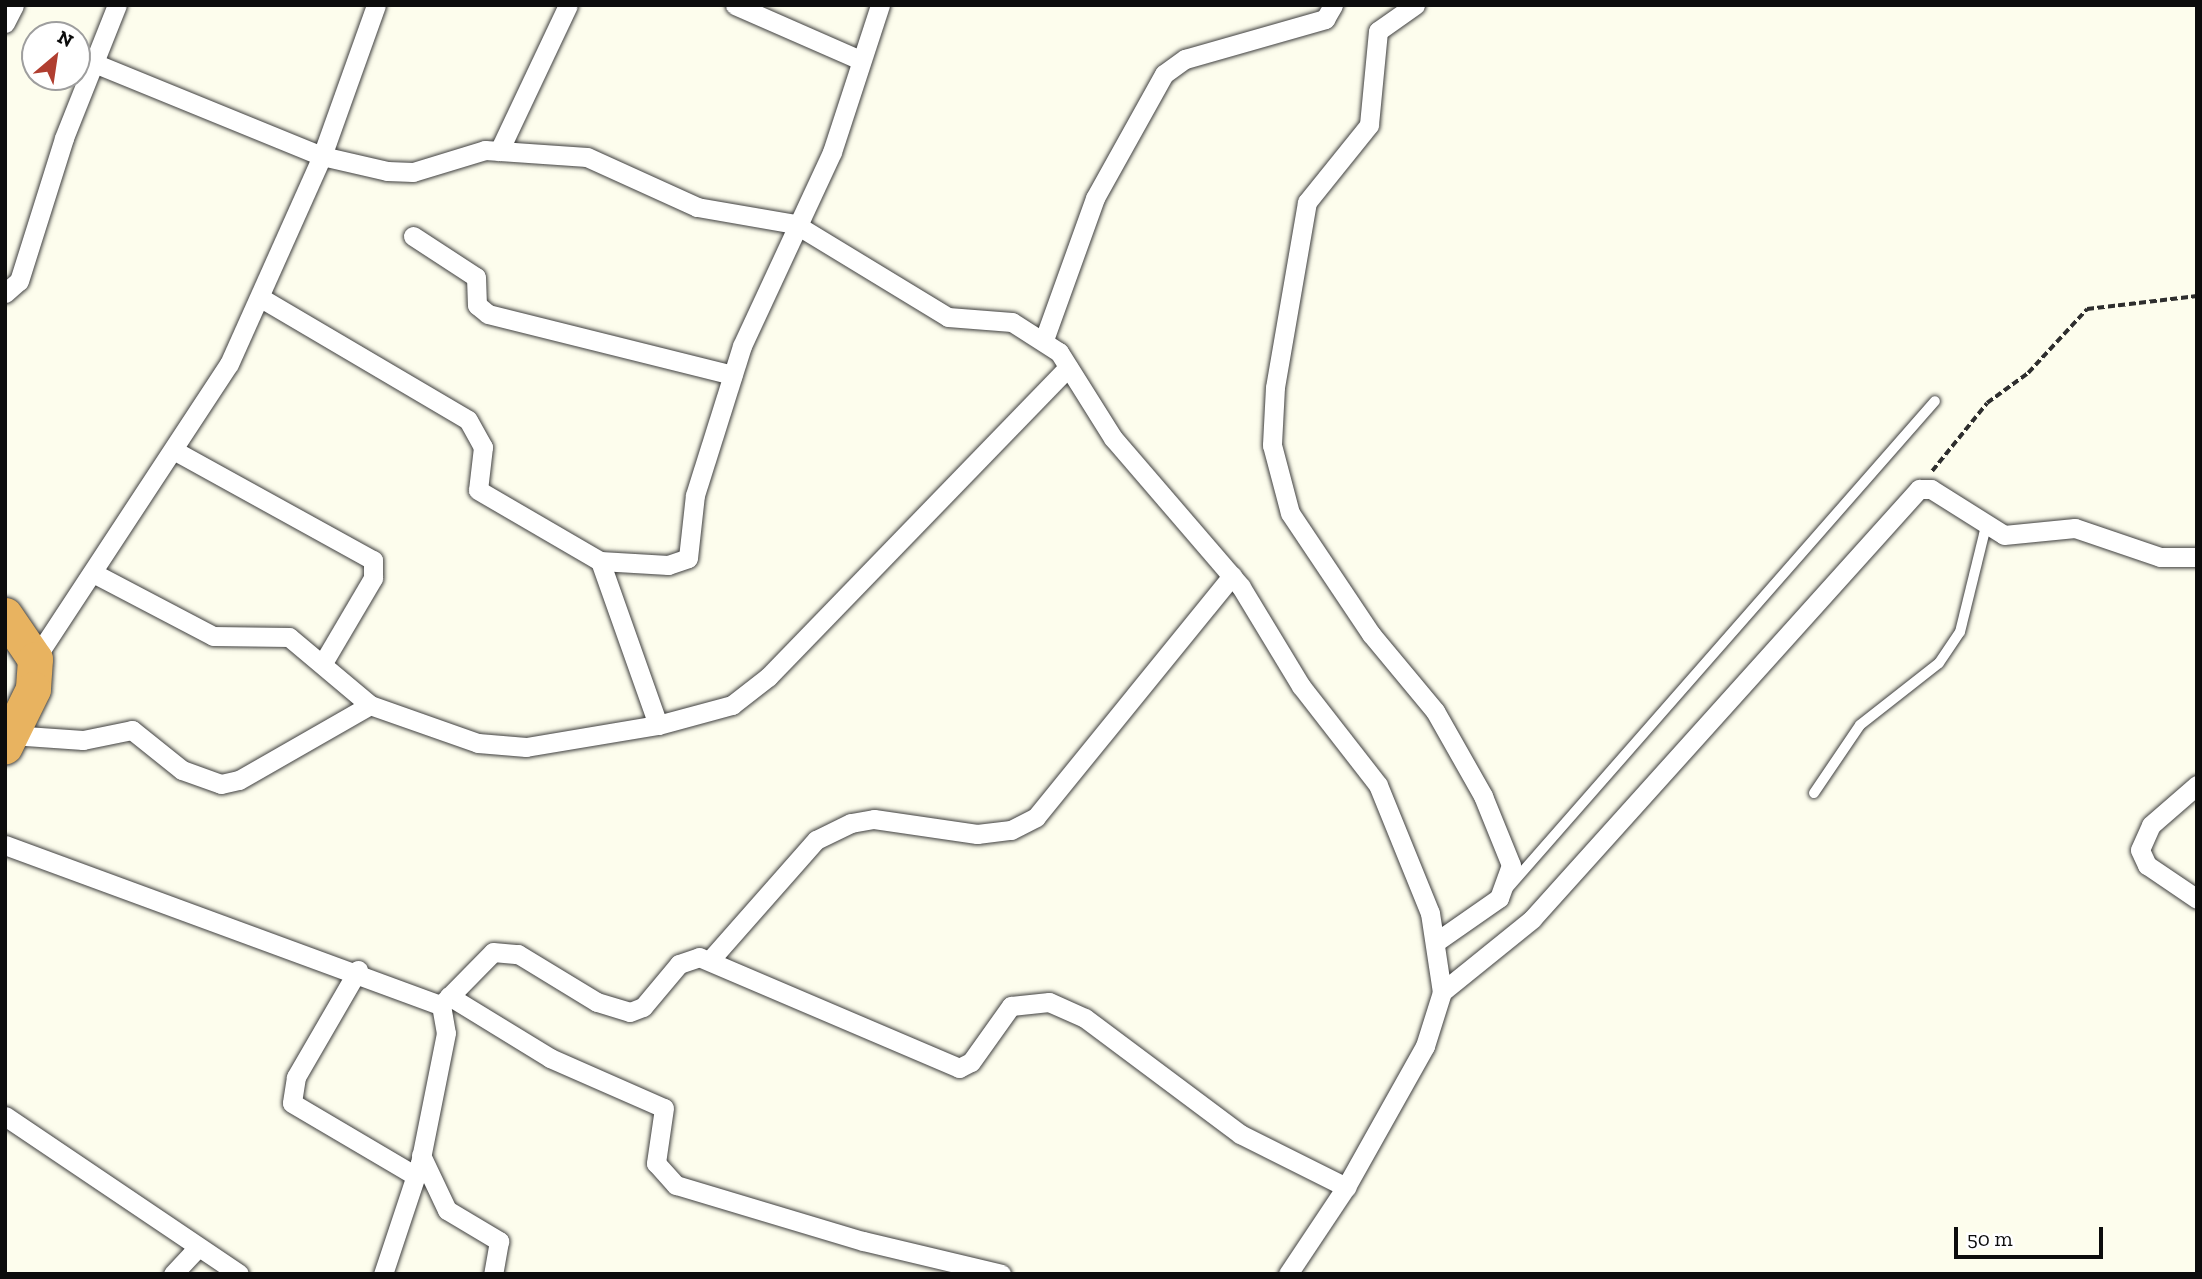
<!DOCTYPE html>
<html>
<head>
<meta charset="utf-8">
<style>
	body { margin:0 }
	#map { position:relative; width:2202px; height:1279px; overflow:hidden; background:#fdfded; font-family:"Zilla Slab",serif }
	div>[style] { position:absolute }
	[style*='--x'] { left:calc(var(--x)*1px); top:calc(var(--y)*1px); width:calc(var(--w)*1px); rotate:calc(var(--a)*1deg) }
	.path>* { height:3.5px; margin-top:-1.75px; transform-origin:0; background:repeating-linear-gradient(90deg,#2e2e2e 0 7px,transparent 0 10.5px) }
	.roads { filter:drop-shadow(0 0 2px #3f3f3f) drop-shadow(0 0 2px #3f3f3f) }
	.lane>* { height:10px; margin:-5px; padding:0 5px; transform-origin:5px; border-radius:5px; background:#fff }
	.street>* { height:19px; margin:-9.5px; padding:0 9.5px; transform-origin:9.5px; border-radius:9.5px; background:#fff }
	.highway>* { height:35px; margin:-17.5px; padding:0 17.5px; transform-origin:17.5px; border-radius:17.5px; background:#e8b360 }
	span { translate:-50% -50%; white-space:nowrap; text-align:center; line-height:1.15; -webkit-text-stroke:7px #fff; paint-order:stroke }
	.frame { position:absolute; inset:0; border:7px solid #0c0c0c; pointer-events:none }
	.north { position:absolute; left:21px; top:21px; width:70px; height:70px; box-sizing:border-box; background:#fff; border:2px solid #9e9e9e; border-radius:50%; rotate:29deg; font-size:19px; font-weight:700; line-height:28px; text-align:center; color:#0c0c0c }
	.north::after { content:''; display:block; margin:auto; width:24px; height:32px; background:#b03e30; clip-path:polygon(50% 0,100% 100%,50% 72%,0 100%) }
	.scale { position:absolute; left:1954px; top:1227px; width:149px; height:32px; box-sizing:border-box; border:4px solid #0c0c0c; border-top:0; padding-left:9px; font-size:21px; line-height:24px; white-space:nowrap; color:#0c0c0c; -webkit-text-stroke:5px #fff; paint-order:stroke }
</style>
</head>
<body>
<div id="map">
	<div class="path">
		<div style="--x:1932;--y:471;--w:87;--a:-51"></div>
		<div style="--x:1987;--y:403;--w:51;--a:-36.2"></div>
		<div style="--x:2028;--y:373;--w:87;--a:-47.3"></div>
		<div style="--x:2087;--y:309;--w:111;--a:-6.7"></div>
	</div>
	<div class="roads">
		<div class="lane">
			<div style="--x:1814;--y:793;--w:82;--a:-55.9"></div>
			<div style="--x:1860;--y:725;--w:100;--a:-38.1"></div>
			<div style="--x:1939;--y:663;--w:37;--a:-56"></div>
			<div style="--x:1960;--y:632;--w:109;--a:-76.2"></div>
			<div style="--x:1509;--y:887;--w:646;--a:-48.76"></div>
		</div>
		<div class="street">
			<div style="--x:735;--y:5;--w:137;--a:23.7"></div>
			<div style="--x:1415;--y:5;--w:45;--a:144.9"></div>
			<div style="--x:1378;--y:31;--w:94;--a:95.5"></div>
			<div style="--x:1369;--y:125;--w:99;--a:128.8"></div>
			<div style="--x:1307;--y:202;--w:188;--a:99.8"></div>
			<div style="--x:1275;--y:387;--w:58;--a:93"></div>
			<div style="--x:1272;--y:445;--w:70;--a:75.2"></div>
			<div style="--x:1290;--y:513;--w:146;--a:56.2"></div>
			<div style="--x:1371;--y:634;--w:100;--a:50.3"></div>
			<div style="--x:1435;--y:711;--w:98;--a:60.5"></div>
			<div style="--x:1483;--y:796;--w:74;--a:67.9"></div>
			<div style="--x:1511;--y:865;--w:35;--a:110"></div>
			<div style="--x:1499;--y:898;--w:77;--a:145.1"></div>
			<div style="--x:5;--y:23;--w:20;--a:-63"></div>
			<div style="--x:94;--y:63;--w:246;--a:22.2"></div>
			<div style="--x:322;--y:156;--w:67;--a:13"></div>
			<div style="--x:387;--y:171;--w:26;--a:2"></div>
			<div style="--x:413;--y:172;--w:75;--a:-17"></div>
			<div style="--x:485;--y:150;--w:102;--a:3.9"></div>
			<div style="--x:587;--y:157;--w:121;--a:24.4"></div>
			<div style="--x:697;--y:207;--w:99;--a:9.8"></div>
			<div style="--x:795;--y:224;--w:179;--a:31.3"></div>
			<div style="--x:948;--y:317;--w:64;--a:4.5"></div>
			<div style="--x:1012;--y:322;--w:56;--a:32.6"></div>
			<div style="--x:1059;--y:352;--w:102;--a:57.9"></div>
			<div style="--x:1113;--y:438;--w:196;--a:49.3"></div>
			<div style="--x:1241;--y:587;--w:116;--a:58.8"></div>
			<div style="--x:1301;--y:686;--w:125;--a:52.1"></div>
			<div style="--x:1378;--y:785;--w:138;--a:67.9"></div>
			<div style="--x:1430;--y:913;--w:80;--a:81.4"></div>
			<div style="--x:1442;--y:992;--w:57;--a:107.5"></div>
			<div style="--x:1425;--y:1046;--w:162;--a:119.3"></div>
			<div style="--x:1346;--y:1187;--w:105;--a:123.7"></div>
			<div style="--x:499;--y:151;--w:161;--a:-64.7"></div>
			<div style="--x:413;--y:236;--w:75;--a:33.1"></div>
			<div style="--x:476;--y:277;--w:28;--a:88"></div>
			<div style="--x:477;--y:305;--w:14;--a:39"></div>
			<div style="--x:488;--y:314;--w:252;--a:14"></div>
			<div style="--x:5;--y:293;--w:18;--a:-41"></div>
			<div style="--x:19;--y:281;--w:150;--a:-72.5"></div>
			<div style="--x:64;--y:138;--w:143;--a:-68.3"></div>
			<div style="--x:261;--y:298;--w:240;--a:30.5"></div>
			<div style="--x:468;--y:420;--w:31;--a:61"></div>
			<div style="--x:483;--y:447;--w:43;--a:96.6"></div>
			<div style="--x:478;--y:490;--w:141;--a:30.2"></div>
			<div style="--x:600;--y:561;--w:174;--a:70.5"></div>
			<div style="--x:1045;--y:337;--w:148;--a:-70.2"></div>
			<div style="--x:1095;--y:198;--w:142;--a:-60.9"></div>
			<div style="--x:1164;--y:74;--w:26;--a:-36"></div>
			<div style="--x:1185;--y:59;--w:146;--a:-15.9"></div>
			<div style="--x:1325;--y:19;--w:16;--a:-60"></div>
			<div style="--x:177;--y:452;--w:224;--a:28.9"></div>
			<div style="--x:373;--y:560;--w:18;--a:90"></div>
			<div style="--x:373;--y:578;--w:99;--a:120.5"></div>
			<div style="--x:600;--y:561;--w:68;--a:3.4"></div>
			<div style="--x:668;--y:565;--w:21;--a:-19"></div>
			<div style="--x:688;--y:558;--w:63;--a:-83.7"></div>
			<div style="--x:695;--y:495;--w:156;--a:-72.5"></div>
			<div style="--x:742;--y:346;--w:214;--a:-65.1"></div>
			<div style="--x:832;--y:152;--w:155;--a:-71.9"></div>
			<div style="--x:97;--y:575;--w:131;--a:27.7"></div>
			<div style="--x:213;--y:636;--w:76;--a:0.8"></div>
			<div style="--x:289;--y:637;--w:106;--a:40"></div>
			<div style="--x:370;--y:705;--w:114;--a:19.4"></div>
			<div style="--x:478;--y:743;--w:48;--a:4.8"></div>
			<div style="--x:526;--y:747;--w:134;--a:-9.5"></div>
			<div style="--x:658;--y:725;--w:77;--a:-15.1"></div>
			<div style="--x:732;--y:705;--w:46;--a:-37.9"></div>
			<div style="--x:768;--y:677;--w:431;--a:-45.9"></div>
			<div style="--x:35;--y:659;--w:353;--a:-56.7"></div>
			<div style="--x:229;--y:364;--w:228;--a:-65.9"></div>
			<div style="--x:322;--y:156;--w:160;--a:-70.3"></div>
			<div style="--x:11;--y:735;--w:72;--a:4"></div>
			<div style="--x:83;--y:740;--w:50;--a:-11.5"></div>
			<div style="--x:132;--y:730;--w:64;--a:38.7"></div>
			<div style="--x:182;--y:770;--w:41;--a:19.7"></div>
			<div style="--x:221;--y:784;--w:18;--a:-13"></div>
			<div style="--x:239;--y:780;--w:151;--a:-29.8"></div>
			<div style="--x:2197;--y:785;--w:61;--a:139"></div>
			<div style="--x:2151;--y:825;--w:27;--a:114"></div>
			<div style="--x:2140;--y:850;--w:17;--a:65"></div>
			<div style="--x:2147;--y:865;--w:60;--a:34.2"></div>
			<div style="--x:5;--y:845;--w:464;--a:20.2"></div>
			<div style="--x:441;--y:1005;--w:28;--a:80"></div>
			<div style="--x:446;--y:1033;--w:133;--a:101.3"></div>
			<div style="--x:420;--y:1163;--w:117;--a:108.4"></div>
			<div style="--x:711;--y:959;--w:159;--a:-48.6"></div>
			<div style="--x:816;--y:840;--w:39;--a:-26"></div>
			<div style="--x:851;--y:823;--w:23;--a:-10"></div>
			<div style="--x:874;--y:819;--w:104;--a:8.3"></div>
			<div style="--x:977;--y:834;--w:34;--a:-7"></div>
			<div style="--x:1011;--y:830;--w:28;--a:-27"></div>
			<div style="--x:1036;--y:817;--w:311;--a:-50.9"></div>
			<div style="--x:358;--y:970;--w:124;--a:120.1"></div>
			<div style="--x:296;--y:1077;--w:26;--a:99"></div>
			<div style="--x:292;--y:1103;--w:144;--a:30.5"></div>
			<div style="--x:1442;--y:992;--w:116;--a:-39"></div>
			<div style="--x:1532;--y:919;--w:579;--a:-48.01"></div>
			<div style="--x:1919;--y:489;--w:12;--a:0"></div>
			<div style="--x:1931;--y:489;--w:86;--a:32.2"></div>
			<div style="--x:2004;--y:535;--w:71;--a:-5.6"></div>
			<div style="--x:2075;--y:528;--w:90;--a:18.8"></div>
			<div style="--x:2160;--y:557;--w:37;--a:0"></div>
			<div style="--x:449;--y:996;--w:119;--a:31.5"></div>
			<div style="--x:550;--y:1058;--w:124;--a:23.7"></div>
			<div style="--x:664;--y:1108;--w:56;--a:98.3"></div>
			<div style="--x:656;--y:1163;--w:30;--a:48"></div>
			<div style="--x:676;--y:1185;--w:195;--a:16.7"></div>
			<div style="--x:863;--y:1241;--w:142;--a:13.4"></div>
			<div style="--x:441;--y:1005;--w:74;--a:-45.5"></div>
			<div style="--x:493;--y:952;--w:25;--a:5"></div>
			<div style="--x:518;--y:954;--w:92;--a:31.3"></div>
			<div style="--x:597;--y:1002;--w:34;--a:17"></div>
			<div style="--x:630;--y:1012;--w:14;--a:-21"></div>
			<div style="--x:643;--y:1007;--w:56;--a:-50.1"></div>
			<div style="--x:679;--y:964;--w:21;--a:-19"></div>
			<div style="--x:699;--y:957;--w:283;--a:23.1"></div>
			<div style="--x:959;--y:1068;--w:13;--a:-27"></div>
			<div style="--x:971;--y:1062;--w:69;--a:-54.5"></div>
			<div style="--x:1011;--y:1006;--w:38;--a:-6"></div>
			<div style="--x:1049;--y:1002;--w:39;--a:24"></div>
			<div style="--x:1085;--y:1018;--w:194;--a:36.8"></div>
			<div style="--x:1240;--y:1134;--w:119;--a:26.6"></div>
			<div style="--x:5;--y:1116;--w:282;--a:34"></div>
			<div style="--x:421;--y:1155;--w:61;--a:64.7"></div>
			<div style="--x:447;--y:1210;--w:61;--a:30.8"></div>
			<div style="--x:499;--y:1241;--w:34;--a:100"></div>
			<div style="--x:173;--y:1274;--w:37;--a:-47"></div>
		</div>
		<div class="highway">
			<div style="--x:5;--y:615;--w:53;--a:55.7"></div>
			<div style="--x:35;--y:659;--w:30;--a:94"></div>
			<div style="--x:33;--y:689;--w:64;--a:116.2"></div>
		</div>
	</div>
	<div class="frame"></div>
	<div class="north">N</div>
	<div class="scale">50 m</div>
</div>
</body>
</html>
